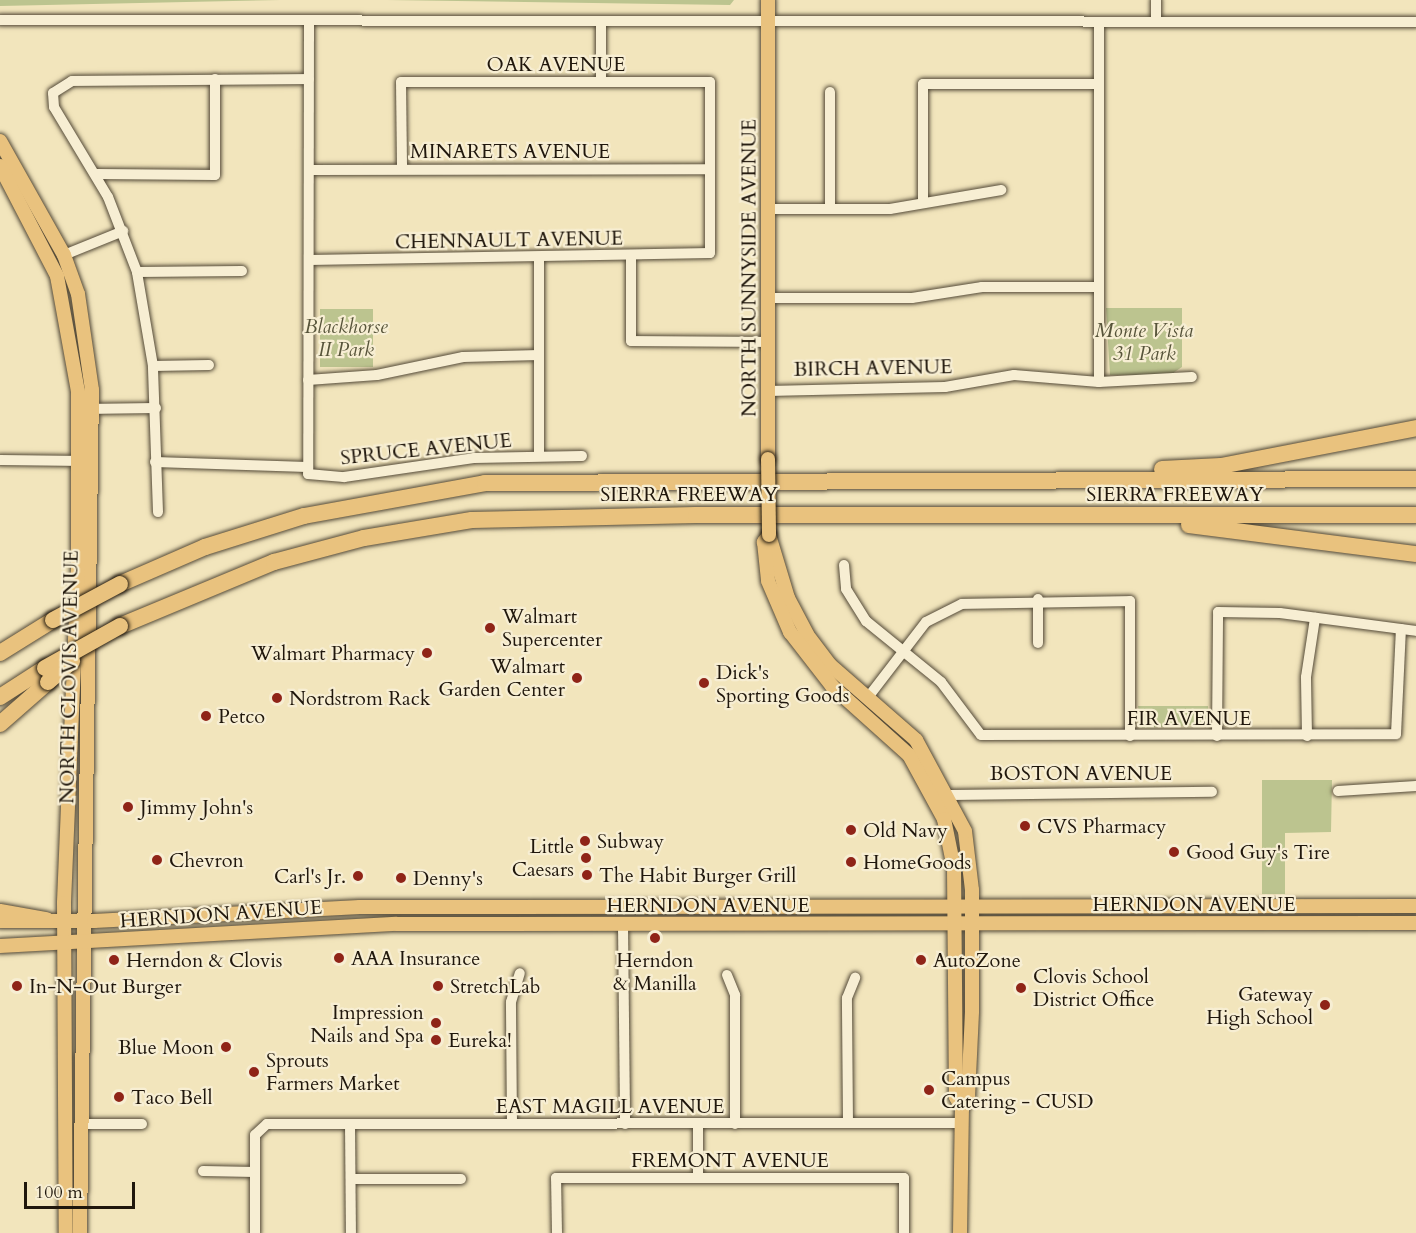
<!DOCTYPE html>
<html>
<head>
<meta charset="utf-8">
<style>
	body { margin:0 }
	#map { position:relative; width:1416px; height:1233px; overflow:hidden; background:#f2e5bc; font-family:Cardo,serif }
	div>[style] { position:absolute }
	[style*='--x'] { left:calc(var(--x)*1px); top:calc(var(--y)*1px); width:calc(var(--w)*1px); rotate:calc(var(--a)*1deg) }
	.green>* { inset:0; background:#bcc48f; transform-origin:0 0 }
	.roads { filter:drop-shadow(0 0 2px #544a38) drop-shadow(0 0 2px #544a38) }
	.minor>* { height:10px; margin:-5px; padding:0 5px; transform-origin:5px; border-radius:5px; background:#f7eed3 }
	.major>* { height:14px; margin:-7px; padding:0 7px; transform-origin:7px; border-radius:7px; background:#e9c27e }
	.highway>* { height:16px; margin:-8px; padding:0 8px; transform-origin:8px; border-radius:8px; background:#e9c27e }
	.bridges { filter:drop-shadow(0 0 2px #20170c) drop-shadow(0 0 2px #20170c) }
	.major-bridge>* { height:14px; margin:-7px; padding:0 7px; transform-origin:7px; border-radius:7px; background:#e9c27e }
	.highway-bridge>* { height:16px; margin:-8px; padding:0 8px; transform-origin:8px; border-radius:8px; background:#e9c27e }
	.dots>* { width:16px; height:16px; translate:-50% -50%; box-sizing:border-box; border:3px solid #f7eed3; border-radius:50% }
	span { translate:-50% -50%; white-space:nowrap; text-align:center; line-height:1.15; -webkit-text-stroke:4.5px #f7eed3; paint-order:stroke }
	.street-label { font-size:20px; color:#20170c }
	.park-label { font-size:20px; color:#57543a; font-style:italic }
	.poi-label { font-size:20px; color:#20170c }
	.left { translate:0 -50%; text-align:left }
	.right { translate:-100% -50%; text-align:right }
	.scale { position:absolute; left:24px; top:1182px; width:111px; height:27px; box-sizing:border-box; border:3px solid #20170c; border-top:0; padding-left:8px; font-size:18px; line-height:21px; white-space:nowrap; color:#20170c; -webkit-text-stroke:4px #f7eed3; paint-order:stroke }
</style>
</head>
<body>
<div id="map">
	<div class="green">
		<div style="clip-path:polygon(0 0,280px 0,0 6px)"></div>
		<div style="clip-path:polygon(387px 0,734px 0,730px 5px)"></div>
		<div style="clip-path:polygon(1106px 308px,1182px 308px,1182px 367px,1170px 375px,1110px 375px)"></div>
		<div style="left:320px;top:309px;width:53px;height:58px"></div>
		<div style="clip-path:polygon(1138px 706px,1208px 706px,1209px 724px,1142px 728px)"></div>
		<div style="clip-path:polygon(1262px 780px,1332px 780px,1331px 832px,1285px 833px,1285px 894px,1262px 894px)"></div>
	</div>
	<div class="roads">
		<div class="minor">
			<div style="--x:1156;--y:0;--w:22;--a:90"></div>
			<div style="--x:0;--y:20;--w:1416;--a:0.08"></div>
			<div style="--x:309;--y:24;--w:450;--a:90.1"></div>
			<div style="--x:308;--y:474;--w:36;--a:5"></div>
			<div style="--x:344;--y:477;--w:131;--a:-8.3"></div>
			<div style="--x:474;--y:458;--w:108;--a:-1.1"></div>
			<div style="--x:601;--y:82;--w:58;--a:-90"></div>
			<div style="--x:309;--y:170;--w:401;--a:-0.1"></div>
			<div style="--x:96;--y:174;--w:119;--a:0.5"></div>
			<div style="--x:215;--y:175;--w:96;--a:-90"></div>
			<div style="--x:923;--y:203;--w:119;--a:-90"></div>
			<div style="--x:923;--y:84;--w:176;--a:0"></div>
			<div style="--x:769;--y:209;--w:121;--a:0"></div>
			<div style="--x:890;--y:209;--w:113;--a:-9.7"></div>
			<div style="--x:830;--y:209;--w:117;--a:-90"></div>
			<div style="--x:64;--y:255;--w:64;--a:-22.1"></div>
			<div style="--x:631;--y:255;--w:86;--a:90"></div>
			<div style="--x:631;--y:341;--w:137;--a:0.4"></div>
			<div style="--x:309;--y:260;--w:401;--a:-1"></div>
			<div style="--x:710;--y:253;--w:171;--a:-90"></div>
			<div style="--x:710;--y:82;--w:309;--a:180"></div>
			<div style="--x:401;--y:82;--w:87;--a:89.3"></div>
			<div style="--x:539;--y:260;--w:196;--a:90"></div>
			<div style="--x:137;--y:272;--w:105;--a:-0.5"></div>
			<div style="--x:768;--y:298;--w:144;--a:0"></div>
			<div style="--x:912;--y:298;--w:71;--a:-8.9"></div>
			<div style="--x:982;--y:287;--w:117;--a:0"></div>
			<div style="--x:153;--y:366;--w:56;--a:-1"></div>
			<div style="--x:308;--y:380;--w:69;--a:-4.1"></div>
			<div style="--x:377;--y:375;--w:88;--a:-11.8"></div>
			<div style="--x:463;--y:357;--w:76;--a:-1.5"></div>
			<div style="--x:1099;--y:382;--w:359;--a:-90"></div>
			<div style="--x:768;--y:391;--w:177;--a:-1.3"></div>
			<div style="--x:945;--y:387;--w:70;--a:-9.9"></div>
			<div style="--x:1014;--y:375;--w:85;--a:4.7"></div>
			<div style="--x:1099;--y:382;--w:93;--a:-3.1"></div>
			<div style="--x:84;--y:409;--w:72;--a:-0.8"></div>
			<div style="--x:0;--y:460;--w:84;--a:0.7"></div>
			<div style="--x:155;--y:462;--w:152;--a:1.9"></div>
			<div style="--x:158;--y:512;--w:146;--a:-92"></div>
			<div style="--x:153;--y:366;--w:95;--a:-99.7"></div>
			<div style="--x:137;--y:272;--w:80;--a:-111.1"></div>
			<div style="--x:108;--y:197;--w:105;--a:-121"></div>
			<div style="--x:54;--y:107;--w:14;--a:-94"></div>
			<div style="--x:53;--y:93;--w:22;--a:-32"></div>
			<div style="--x:72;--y:81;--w:237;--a:-0.5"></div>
			<div style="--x:844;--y:565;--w:24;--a:85"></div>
			<div style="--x:846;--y:589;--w:38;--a:58"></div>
			<div style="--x:866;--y:621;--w:97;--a:39.1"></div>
			<div style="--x:941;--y:682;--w:66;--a:53"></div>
			<div style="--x:981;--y:735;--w:415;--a:-0.1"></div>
			<div style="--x:1396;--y:734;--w:105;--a:-87.3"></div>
			<div style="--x:1038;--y:643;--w:44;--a:-90"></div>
			<div style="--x:869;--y:696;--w:93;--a:-52.4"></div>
			<div style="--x:926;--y:622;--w:40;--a:-26.6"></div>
			<div style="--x:962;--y:604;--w:168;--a:-1"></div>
			<div style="--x:1130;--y:601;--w:135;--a:90"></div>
			<div style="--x:1217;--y:736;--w:124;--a:-89.5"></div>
			<div style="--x:1218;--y:612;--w:62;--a:0.9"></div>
			<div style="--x:1280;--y:613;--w:137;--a:7.5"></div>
			<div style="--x:1307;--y:736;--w:59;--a:-91"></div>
			<div style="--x:1306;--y:677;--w:60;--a:-81.3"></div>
			<div style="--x:1338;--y:791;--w:78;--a:-3.7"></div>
			<div style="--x:950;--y:795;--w:262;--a:-0.7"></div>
			<div style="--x:623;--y:924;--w:200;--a:89.4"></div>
			<div style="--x:727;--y:975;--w:22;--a:68"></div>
			<div style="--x:735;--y:995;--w:129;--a:90"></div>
			<div style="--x:848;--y:1123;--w:125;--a:-90.5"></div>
			<div style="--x:847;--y:998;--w:22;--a:-68"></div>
			<div style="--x:82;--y:1124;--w:60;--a:0"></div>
			<div style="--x:350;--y:1124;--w:109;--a:89.5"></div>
			<div style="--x:512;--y:1124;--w:122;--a:-90.5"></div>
			<div style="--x:511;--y:1002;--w:30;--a:-73"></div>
			<div style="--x:698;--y:1125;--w:53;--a:90"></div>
			<div style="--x:203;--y:1171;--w:52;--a:1.1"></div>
			<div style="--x:351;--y:1179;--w:110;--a:0"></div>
			<div style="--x:255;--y:1233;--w:98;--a:-90"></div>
			<div style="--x:255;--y:1135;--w:16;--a:-43"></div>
			<div style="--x:267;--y:1124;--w:695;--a:-0.08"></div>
			<div style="--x:557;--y:1233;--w:55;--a:-91"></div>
			<div style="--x:556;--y:1178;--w:348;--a:0"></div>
			<div style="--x:904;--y:1178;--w:55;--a:90"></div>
		</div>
		<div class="major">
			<div style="--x:0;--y:141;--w:131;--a:60.7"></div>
			<div style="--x:64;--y:255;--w:41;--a:70.3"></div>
			<div style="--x:78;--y:294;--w:97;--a:81.7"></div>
			<div style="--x:92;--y:390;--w:843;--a:90.82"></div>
			<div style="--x:0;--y:166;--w:124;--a:62.6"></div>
			<div style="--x:57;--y:276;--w:117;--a:79.7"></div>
			<div style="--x:78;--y:391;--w:177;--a:90"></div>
			<div style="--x:78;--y:568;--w:335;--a:92.4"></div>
			<div style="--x:64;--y:903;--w:330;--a:89.7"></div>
			<div style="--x:768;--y:459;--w:459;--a:-90"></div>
			<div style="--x:0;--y:921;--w:94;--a:0"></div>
			<div style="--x:94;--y:921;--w:266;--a:-3"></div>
			<div style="--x:360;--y:907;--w:1056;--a:-0.05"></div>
			<div style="--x:0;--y:946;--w:397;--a:-3.2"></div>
			<div style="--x:396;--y:924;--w:1020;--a:-0.06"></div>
			<div style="--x:960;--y:1233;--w:125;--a:-89.1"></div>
			<div style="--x:962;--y:1108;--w:13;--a:-61"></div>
			<div style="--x:968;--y:1097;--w:86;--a:-87.3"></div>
			<div style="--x:972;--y:1011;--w:121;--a:-90"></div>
			<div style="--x:972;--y:890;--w:59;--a:-96.8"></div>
			<div style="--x:965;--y:831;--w:103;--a:-118.3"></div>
			<div style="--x:916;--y:740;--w:114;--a:-138.9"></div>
			<div style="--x:830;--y:665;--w:39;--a:-127"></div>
			<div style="--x:807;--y:634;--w:41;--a:-117.8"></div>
			<div style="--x:788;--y:598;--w:66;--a:-106.8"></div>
			<div style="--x:769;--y:535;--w:9;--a:126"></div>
			<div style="--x:764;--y:542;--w:39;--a:84"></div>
			<div style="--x:768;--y:581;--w:56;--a:66.7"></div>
			<div style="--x:790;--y:632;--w:68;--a:52.1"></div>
			<div style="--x:832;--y:686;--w:103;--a:41.9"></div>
			<div style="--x:909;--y:755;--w:73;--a:61.3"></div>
			<div style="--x:944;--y:819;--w:50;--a:78.5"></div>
			<div style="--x:954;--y:868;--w:229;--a:89.5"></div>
			<div style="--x:956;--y:1097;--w:13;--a:61"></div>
		</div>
		<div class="highway">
			<div style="--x:1162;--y:469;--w:59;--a:-2.9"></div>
			<div style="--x:1221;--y:466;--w:199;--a:-11"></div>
			<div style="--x:1189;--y:525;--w:229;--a:7.3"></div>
			<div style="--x:120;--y:584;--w:93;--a:-23.5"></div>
			<div style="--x:205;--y:547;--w:104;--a:-17.4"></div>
			<div style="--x:304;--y:516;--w:184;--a:-10.3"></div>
			<div style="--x:485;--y:483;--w:931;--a:-0.25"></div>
			<div style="--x:120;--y:626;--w:167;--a:-22.6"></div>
			<div style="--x:274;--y:562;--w:93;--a:-14.9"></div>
			<div style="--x:364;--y:538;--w:109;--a:-9.5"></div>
			<div style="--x:472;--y:520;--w:224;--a:-1.3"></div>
			<div style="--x:696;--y:515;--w:720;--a:0"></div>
			<div style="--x:0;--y:653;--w:62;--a:-31.9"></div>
			<div style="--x:0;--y:697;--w:54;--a:-32.8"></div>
			<div style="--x:0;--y:724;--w:64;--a:-41.2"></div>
			<div style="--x:0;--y:912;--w:47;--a:9.9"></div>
		</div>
	</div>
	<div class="bridges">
		<div class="major-bridge">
			<div style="--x:768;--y:459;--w:76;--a:89.2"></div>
		</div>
		<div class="highway-bridge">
			<div style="--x:53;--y:620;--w:76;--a:-28.2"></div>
			<div style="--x:45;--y:668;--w:86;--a:-29.2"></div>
			<div style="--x:48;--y:682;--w:32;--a:-41"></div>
		</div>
	</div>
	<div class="dots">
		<div style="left:490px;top:628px;background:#8f2418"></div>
		<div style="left:427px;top:653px;background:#8f2418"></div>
		<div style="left:577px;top:678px;background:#8f2418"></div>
		<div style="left:704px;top:683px;background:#8f2418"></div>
		<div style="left:277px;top:698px;background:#8f2418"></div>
		<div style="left:206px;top:716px;background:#8f2418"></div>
		<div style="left:128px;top:807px;background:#8f2418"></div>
		<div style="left:1025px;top:826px;background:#8f2418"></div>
		<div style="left:851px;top:830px;background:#8f2418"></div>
		<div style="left:585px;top:841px;background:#8f2418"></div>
		<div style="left:1174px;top:852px;background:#8f2418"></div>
		<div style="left:586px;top:858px;background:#8f2418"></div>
		<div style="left:157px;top:860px;background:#8f2418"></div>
		<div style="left:851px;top:862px;background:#8f2418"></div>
		<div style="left:587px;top:875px;background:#8f2418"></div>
		<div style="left:358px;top:876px;background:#8f2418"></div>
		<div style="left:401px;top:878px;background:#8f2418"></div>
		<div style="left:655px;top:938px;background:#8f2418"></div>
		<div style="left:339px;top:958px;background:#8f2418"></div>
		<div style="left:114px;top:960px;background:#8f2418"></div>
		<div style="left:921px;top:960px;background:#8f2418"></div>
		<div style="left:17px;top:986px;background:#8f2418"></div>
		<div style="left:438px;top:986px;background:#8f2418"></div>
		<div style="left:1021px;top:988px;background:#8f2418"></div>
		<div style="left:1325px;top:1005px;background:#8f2418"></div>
		<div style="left:436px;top:1023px;background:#8f2418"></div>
		<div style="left:436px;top:1040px;background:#8f2418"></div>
		<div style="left:226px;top:1047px;background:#8f2418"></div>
		<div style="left:254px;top:1072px;background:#8f2418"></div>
		<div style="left:929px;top:1090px;background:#8f2418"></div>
		<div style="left:119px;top:1097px;background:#8f2418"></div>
	</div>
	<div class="street-label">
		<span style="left:556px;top:64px">OAK AVENUE</span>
		<span style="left:510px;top:151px">MINARETS AVENUE</span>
		<span style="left:509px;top:240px;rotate:-1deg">CHENNAULT AVENUE</span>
		<span style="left:749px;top:268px;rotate:-90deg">NORTH SUNNYSIDE AVENUE</span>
		<span style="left:873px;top:368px;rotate:-1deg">BIRCH AVENUE</span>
		<span style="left:426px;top:449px;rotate:-6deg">SPRUCE AVENUE</span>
		<span style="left:689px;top:494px">SIERRA FREEWAY</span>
		<span style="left:1175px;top:494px">SIERRA FREEWAY</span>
		<span style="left:69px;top:677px;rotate:-89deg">NORTH CLOVIS AVENUE</span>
		<span style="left:1189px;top:718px">FIR AVENUE</span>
		<span style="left:1081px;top:773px">BOSTON AVENUE</span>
		<span style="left:1194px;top:904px">HERNDON AVENUE</span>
		<span style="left:708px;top:905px">HERNDON AVENUE</span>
		<span style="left:221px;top:914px;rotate:-4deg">HERNDON AVENUE</span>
		<span style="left:610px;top:1106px">EAST MAGILL AVENUE</span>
		<span style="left:730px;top:1160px">FREMONT AVENUE</span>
	</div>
	<div class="park-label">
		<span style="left:346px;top:338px">Blackhorse<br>II Park</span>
		<span style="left:1144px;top:342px">Monte Vista<br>31 Park</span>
	</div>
	<div class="poi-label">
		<span class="left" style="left:502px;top:628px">Walmart<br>Supercenter</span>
		<span class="right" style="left:415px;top:653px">Walmart Pharmacy</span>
		<span class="right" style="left:565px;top:678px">Walmart<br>Garden Center</span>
		<span class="left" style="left:716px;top:684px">Dick's<br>Sporting Goods</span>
		<span class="left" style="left:289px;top:698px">Nordstrom Rack</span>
		<span class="left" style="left:218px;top:716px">Petco</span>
		<span class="left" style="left:140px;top:807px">Jimmy John's</span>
		<span class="left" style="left:1037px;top:826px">CVS Pharmacy</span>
		<span class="left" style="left:863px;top:830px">Old Navy</span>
		<span class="left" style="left:597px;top:841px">Subway</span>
		<span class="right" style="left:574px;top:858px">Little<br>Caesars</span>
		<span class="left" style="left:1186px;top:852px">Good Guy's Tire</span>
		<span class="left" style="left:169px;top:860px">Chevron</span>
		<span class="left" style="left:863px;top:862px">HomeGoods</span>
		<span class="left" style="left:599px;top:875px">The Habit Burger Grill</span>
		<span class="right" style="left:346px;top:876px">Carl's Jr.</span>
		<span class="left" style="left:413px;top:878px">Denny's</span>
		<span class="left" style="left:351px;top:958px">AAA Insurance</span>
		<span class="left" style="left:126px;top:960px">Herndon &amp; Clovis</span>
		<span style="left:655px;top:972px">Herndon<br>&amp; Manilla</span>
		<span class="left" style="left:933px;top:960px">AutoZone</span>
		<span class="left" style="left:1033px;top:988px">Clovis School<br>District Office</span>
		<span class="left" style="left:29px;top:986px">In-N-Out Burger</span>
		<span class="left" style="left:450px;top:986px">StretchLab</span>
		<span class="right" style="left:1313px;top:1006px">Gateway<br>High School</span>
		<span class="right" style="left:424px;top:1024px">Impression<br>Nails and Spa</span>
		<span class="left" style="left:448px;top:1040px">Eureka!</span>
		<span class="right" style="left:214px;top:1047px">Blue Moon</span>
		<span class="left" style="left:266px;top:1072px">Sprouts<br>Farmers Market</span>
		<span class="left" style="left:941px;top:1090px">Campus<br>Catering - CUSD</span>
		<span class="left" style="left:131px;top:1097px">Taco Bell</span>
	</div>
	<div class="scale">100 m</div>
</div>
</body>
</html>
